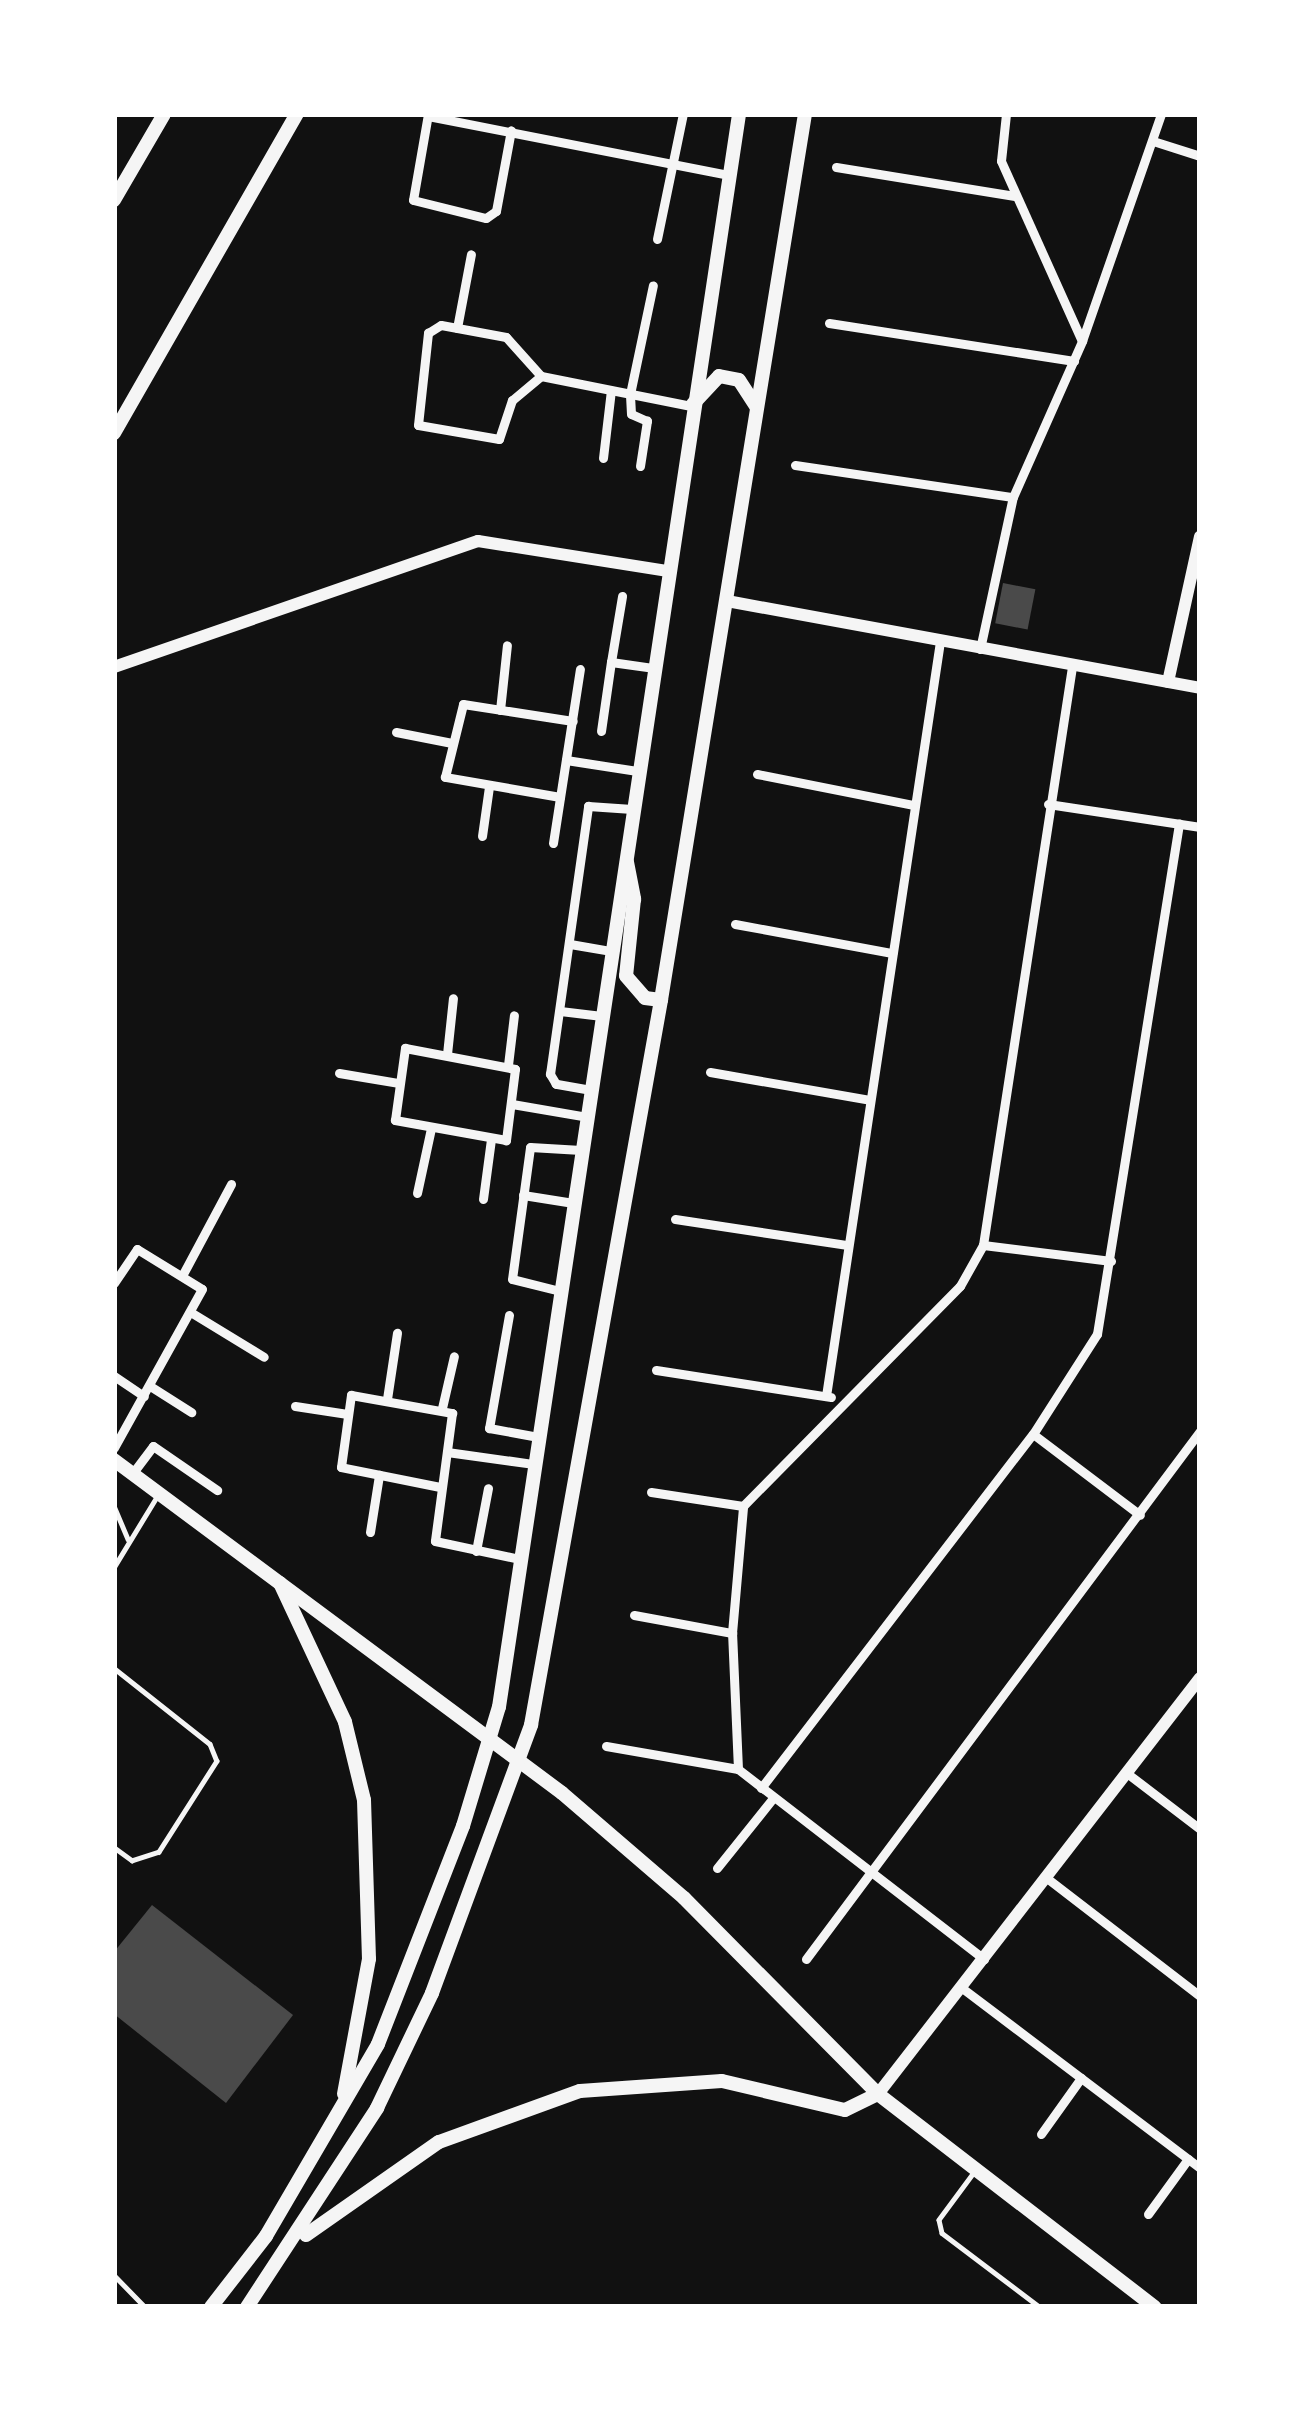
<!DOCTYPE html>
<html>
<head>
<meta charset="utf-8">
<style>
	body { margin:0 }
	#map { position:relative; width:1314px; height:2421px; overflow:hidden; background:#111; font-family:Ubuntu,sans-serif }
	div>[style] { position:absolute }
	[style*='--x'] { left:calc(var(--x)*1px); top:calc(var(--y)*1px); width:calc(var(--w)*1px); rotate:calc(var(--a)*1deg) }
	.building>* { inset:0; background:#4a4a4a; transform-origin:0 0 }
	.service>* { height:4.5px; margin:-2.25px; padding:0 2.25px; transform-origin:2.25px; border-radius:2.25px; background:#f5f5f5 }
	.minor>* { height:9px; margin:-4.5px; padding:0 4.5px; transform-origin:4.5px; border-radius:4.5px; background:#f5f5f5 }
	.tertiary>* { height:12px; margin:-6px; padding:0 6px; transform-origin:6px; border-radius:6px; background:#f5f5f5 }
	.secondary>* { height:14px; margin:-7px; padding:0 7px; transform-origin:7px; border-radius:7px; background:#f5f5f5 }
	span { translate:-50% -50%; white-space:nowrap; text-align:center; line-height:1.15; -webkit-text-stroke:10px #fff; paint-order:stroke }
	.frame { position:absolute; inset:0; border:117px solid #fff; pointer-events:none }
</style>
</head>
<body>
<div id="map">
	<div class="building">
		<div style="left:1003px;top:583px;width:33px;height:41px;rotate:11deg"></div>
		<div style="clip-path:polygon(152px 1905px,293px 2015px,226px 2103px,114px 2014px,114px 1952px)"></div>
	</div>
	<div class="service">
		<div style="--x:114;--y:1506;--w:36;--a:67"></div>
		<div style="--x:114;--y:1567;--w:81;--a:-58.7"></div>
		<div style="--x:114;--y:1668;--w:122;--a:38.4"></div>
		<div style="--x:210;--y:1744;--w:18;--a:68"></div>
		<div style="--x:217;--y:1761;--w:108;--a:122.5"></div>
		<div style="--x:159;--y:1852;--w:28;--a:162"></div>
		<div style="--x:132;--y:1861;--w:22;--a:-144"></div>
		<div style="--x:976;--y:2170;--w:62;--a:126.5"></div>
		<div style="--x:939;--y:2220;--w:13;--a:77"></div>
		<div style="--x:942;--y:2233;--w:123;--a:37.1"></div>
		<div style="--x:114;--y:2275;--w:45;--a:45.9"></div>
	</div>
	<div class="minor">
		<div style="--x:428;--y:114;--w:87;--a:99.9"></div>
		<div style="--x:413;--y:200;--w:75;--a:13.9"></div>
		<div style="--x:486;--y:218;--w:12;--a:-35"></div>
		<div style="--x:496;--y:211;--w:82;--a:-79.5"></div>
		<div style="--x:1006;--y:114;--w:47;--a:96.1"></div>
		<div style="--x:1001;--y:161;--w:197;--a:65.8"></div>
		<div style="--x:428;--y:116;--w:307;--a:11.1"></div>
		<div style="--x:1153;--y:141;--w:49;--a:17.7"></div>
		<div style="--x:836;--y:167;--w:181;--a:9.2"></div>
		<div style="--x:657;--y:239;--w:128;--a:-78.3"></div>
		<div style="--x:829;--y:323;--w:248;--a:8.8"></div>
		<div style="--x:457;--y:328;--w:75;--a:-79.3"></div>
		<div style="--x:541;--y:376;--w:38;--a:140"></div>
		<div style="--x:512;--y:400;--w:41;--a:108.4"></div>
		<div style="--x:499;--y:439;--w:82;--a:-170.2"></div>
		<div style="--x:418;--y:425;--w:93;--a:-83.8"></div>
		<div style="--x:428;--y:333;--w:15;--a:-32"></div>
		<div style="--x:441;--y:325;--w:66;--a:10.5"></div>
		<div style="--x:506;--y:337;--w:52;--a:48.1"></div>
		<div style="--x:541;--y:376;--w:153;--a:11.3"></div>
		<div style="--x:603;--y:458;--w:68;--a:-83.3"></div>
		<div style="--x:795;--y:465;--w:220;--a:8.4"></div>
		<div style="--x:640;--y:466;--w:46;--a:-81.2"></div>
		<div style="--x:647;--y:421;--w:17;--a:-156"></div>
		<div style="--x:631;--y:414;--w:20;--a:-93"></div>
		<div style="--x:630;--y:394;--w:111;--a:-78.1"></div>
		<div style="--x:980;--y:649;--w:156;--a:-77.8"></div>
		<div style="--x:1013;--y:497;--w:171;--a:-66.1"></div>
		<div style="--x:1082;--y:341;--w:240;--a:-70.8"></div>
		<div style="--x:611;--y:662;--w:67;--a:-80.5"></div>
		<div style="--x:500;--y:710;--w:65;--a:-83.9"></div>
		<div style="--x:601;--y:731;--w:70;--a:-81.8"></div>
		<div style="--x:611;--y:662;--w:42;--a:8.1"></div>
		<div style="--x:396;--y:732;--w:57;--a:11.1"></div>
		<div style="--x:566;--y:760;--w:72;--a:8.8"></div>
		<div style="--x:757;--y:774;--w:160;--a:11.2"></div>
		<div style="--x:560;--y:797;--w:117;--a:-170.1"></div>
		<div style="--x:445;--y:777;--w:75;--a:-76.1"></div>
		<div style="--x:463;--y:704;--w:111;--a:8.8"></div>
		<div style="--x:1048;--y:804;--w:154;--a:8.6"></div>
		<div style="--x:482;--y:836;--w:49;--a:-81.9"></div>
		<div style="--x:553;--y:843;--w:176;--a:-81.2"></div>
		<div style="--x:735;--y:924;--w:160;--a:10.5"></div>
		<div style="--x:570;--y:944;--w:42;--a:9.7"></div>
		<div style="--x:560;--y:1011;--w:42;--a:6.8"></div>
		<div style="--x:405;--y:1048;--w:112;--a:10.8"></div>
		<div style="--x:515;--y:1069;--w:72;--a:97.2"></div>
		<div style="--x:506;--y:1140;--w:113;--a:-169.8"></div>
		<div style="--x:395;--y:1120;--w:73;--a:-82.1"></div>
		<div style="--x:447;--y:1054;--w:56;--a:-83.9"></div>
		<div style="--x:508;--y:1065;--w:50;--a:-83.2"></div>
		<div style="--x:710;--y:1072;--w:162;--a:9.9"></div>
		<div style="--x:339;--y:1073;--w:61;--a:9.5"></div>
		<div style="--x:591;--y:1090;--w:36;--a:-170"></div>
		<div style="--x:556;--y:1084;--w:12;--a:-121"></div>
		<div style="--x:550;--y:1074;--w:271;--a:-81.9"></div>
		<div style="--x:588;--y:806;--w:44;--a:3.9"></div>
		<div style="--x:512;--y:1104;--w:76;--a:9.8"></div>
		<div style="--x:417;--y:1193;--w:66;--a:-77.8"></div>
		<div style="--x:523;--y:1195;--w:51;--a:9.1"></div>
		<div style="--x:483;--y:1199;--w:61;--a:-82.4"></div>
		<div style="--x:675;--y:1219;--w:173;--a:8.6"></div>
		<div style="--x:983;--y:1245;--w:129;--a:7.1"></div>
		<div style="--x:183;--y:1274;--w:102;--a:-61.9"></div>
		<div style="--x:114;--y:1283;--w:41;--a:-55.9"></div>
		<div style="--x:137;--y:1249;--w:76;--a:31.6"></div>
		<div style="--x:202;--y:1289;--w:182;--a:119"></div>
		<div style="--x:560;--y:1291;--w:49;--a:-166"></div>
		<div style="--x:512;--y:1279;--w:133;--a:-82.2"></div>
		<div style="--x:530;--y:1147;--w:51;--a:3.4"></div>
		<div style="--x:192;--y:1313;--w:84;--a:31.4"></div>
		<div style="--x:509;--y:1315;--w:115;--a:100"></div>
		<div style="--x:489;--y:1428;--w:50;--a:10.4"></div>
		<div style="--x:656;--y:1370;--w:177;--a:8.8"></div>
		<div style="--x:114;--y:1376;--w:36;--a:34"></div>
		<div style="--x:150;--y:1386;--w:49;--a:32.4"></div>
		<div style="--x:826;--y:1396;--w:764;--a:-81.41"></div>
		<div style="--x:387;--y:1399;--w:67;--a:-81.4"></div>
		<div style="--x:295;--y:1406;--w:53;--a:8.7"></div>
		<div style="--x:442;--y:1408;--w:53;--a:-77"></div>
		<div style="--x:1033;--y:1434;--w:134;--a:37.1"></div>
		<div style="--x:447;--y:1452;--w:88;--a:7.9"></div>
		<div style="--x:132;--y:1474;--w:35;--a:-53"></div>
		<div style="--x:153;--y:1446;--w:78;--a:34.5"></div>
		<div style="--x:440;--y:1487;--w:101;--a:-168.6"></div>
		<div style="--x:341;--y:1467;--w:73;--a:-82.1"></div>
		<div style="--x:351;--y:1395;--w:103;--a:10.1"></div>
		<div style="--x:452;--y:1413;--w:129;--a:97.6"></div>
		<div style="--x:435;--y:1541;--w:87;--a:12"></div>
		<div style="--x:651;--y:1492;--w:93;--a:8.7"></div>
		<div style="--x:370;--y:1532;--w:58;--a:-81"></div>
		<div style="--x:476;--y:1551;--w:64;--a:-79.2"></div>
		<div style="--x:634;--y:1615;--w:100;--a:10.4"></div>
		<div style="--x:606;--y:1746;--w:134;--a:9.9"></div>
		<div style="--x:738;--y:1769;--w:311;--a:37.7"></div>
		<div style="--x:738;--y:1769;--w:136;--a:-92.5"></div>
		<div style="--x:732;--y:1633;--w:127;--a:-85"></div>
		<div style="--x:743;--y:1506;--w:309;--a:-45.4"></div>
		<div style="--x:960;--y:1286;--w:47;--a:-60.7"></div>
		<div style="--x:983;--y:1245;--w:585;--a:-81.25"></div>
		<div style="--x:1128;--y:1774;--w:91;--a:37.4"></div>
		<div style="--x:761;--y:1788;--w:446;--a:-52.5"></div>
		<div style="--x:1033;--y:1434;--w:119;--a:-57.4"></div>
		<div style="--x:1097;--y:1334;--w:517;--a:-80.87"></div>
		<div style="--x:717;--y:1868;--w:90;--a:-51.3"></div>
		<div style="--x:1048;--y:1879;--w:192;--a:37.6"></div>
		<div style="--x:806;--y:1959;--w:659;--a:-53.27"></div>
		<div style="--x:962;--y:1988;--w:298;--a:37.1"></div>
		<div style="--x:1041;--y:2134;--w:69;--a:-54.5"></div>
		<div style="--x:1148;--y:2214;--w:68;--a:-54"></div>
	</div>
	<div class="tertiary">
		<div style="--x:727;--y:601;--w:481;--a:10.4"></div>
		<div style="--x:114;--y:667;--w:385;--a:-19.1"></div>
		<div style="--x:478;--y:541;--w:191;--a:9"></div>
		<div style="--x:1168;--y:682;--w:149;--a:-77.6"></div>
		<div style="--x:878;--y:2094;--w:526;--a:-52.26"></div>
	</div>
	<div class="secondary">
		<div style="--x:114;--y:200;--w:99;--a:-59.8"></div>
		<div style="--x:693;--y:404;--w:38;--a:-47"></div>
		<div style="--x:719;--y:376;--w:20;--a:11"></div>
		<div style="--x:739;--y:380;--w:31;--a:57"></div>
		<div style="--x:114;--y:433;--w:368;--a:-60.2"></div>
		<div style="--x:627;--y:862;--w:38;--a:79"></div>
		<div style="--x:634;--y:899;--w:77;--a:95.9"></div>
		<div style="--x:626;--y:976;--w:29;--a:49"></div>
		<div style="--x:645;--y:998;--w:16;--a:7"></div>
		<div style="--x:114;--y:1460;--w:558;--a:36.62"></div>
		<div style="--x:562;--y:1793;--w:161;--a:40.7"></div>
		<div style="--x:684;--y:1898;--w:276;--a:45.3"></div>
		<div style="--x:878;--y:2094;--w:349;--a:37.6"></div>
		<div style="--x:280;--y:1583;--w:153;--a:64.9"></div>
		<div style="--x:345;--y:1722;--w:80;--a:76.3"></div>
		<div style="--x:364;--y:1800;--w:159;--a:88.2"></div>
		<div style="--x:369;--y:1959;--w:137;--a:100.5"></div>
		<div style="--x:306;--y:2235;--w:162;--a:-35"></div>
		<div style="--x:439;--y:2142;--w:150;--a:-19.9"></div>
		<div style="--x:580;--y:2091;--w:142;--a:-4"></div>
		<div style="--x:722;--y:2081;--w:126;--a:13.3"></div>
		<div style="--x:845;--y:2110;--w:37;--a:-26"></div>
		<div style="--x:211;--y:2307;--w:90;--a:-52.2"></div>
		<div style="--x:266;--y:2236;--w:222;--a:-59.7"></div>
		<div style="--x:378;--y:2044;--w:234;--a:-68.7"></div>
		<div style="--x:463;--y:1826;--w:124;--a:-73.2"></div>
		<div style="--x:499;--y:1707;--w:1611;--a:-81.43"></div>
		<div style="--x:247;--y:2307;--w:238;--a:-56.8"></div>
		<div style="--x:377;--y:2108;--w:127;--a:-64.4"></div>
		<div style="--x:432;--y:1993;--w:286;--a:-69.7"></div>
		<div style="--x:531;--y:1725;--w:737;--a:-79.83"></div>
		<div style="--x:661;--y:1000;--w:898;--a:-80.77"></div>
	</div>
	<div class="frame"></div>
</div>
</body>
</html>
